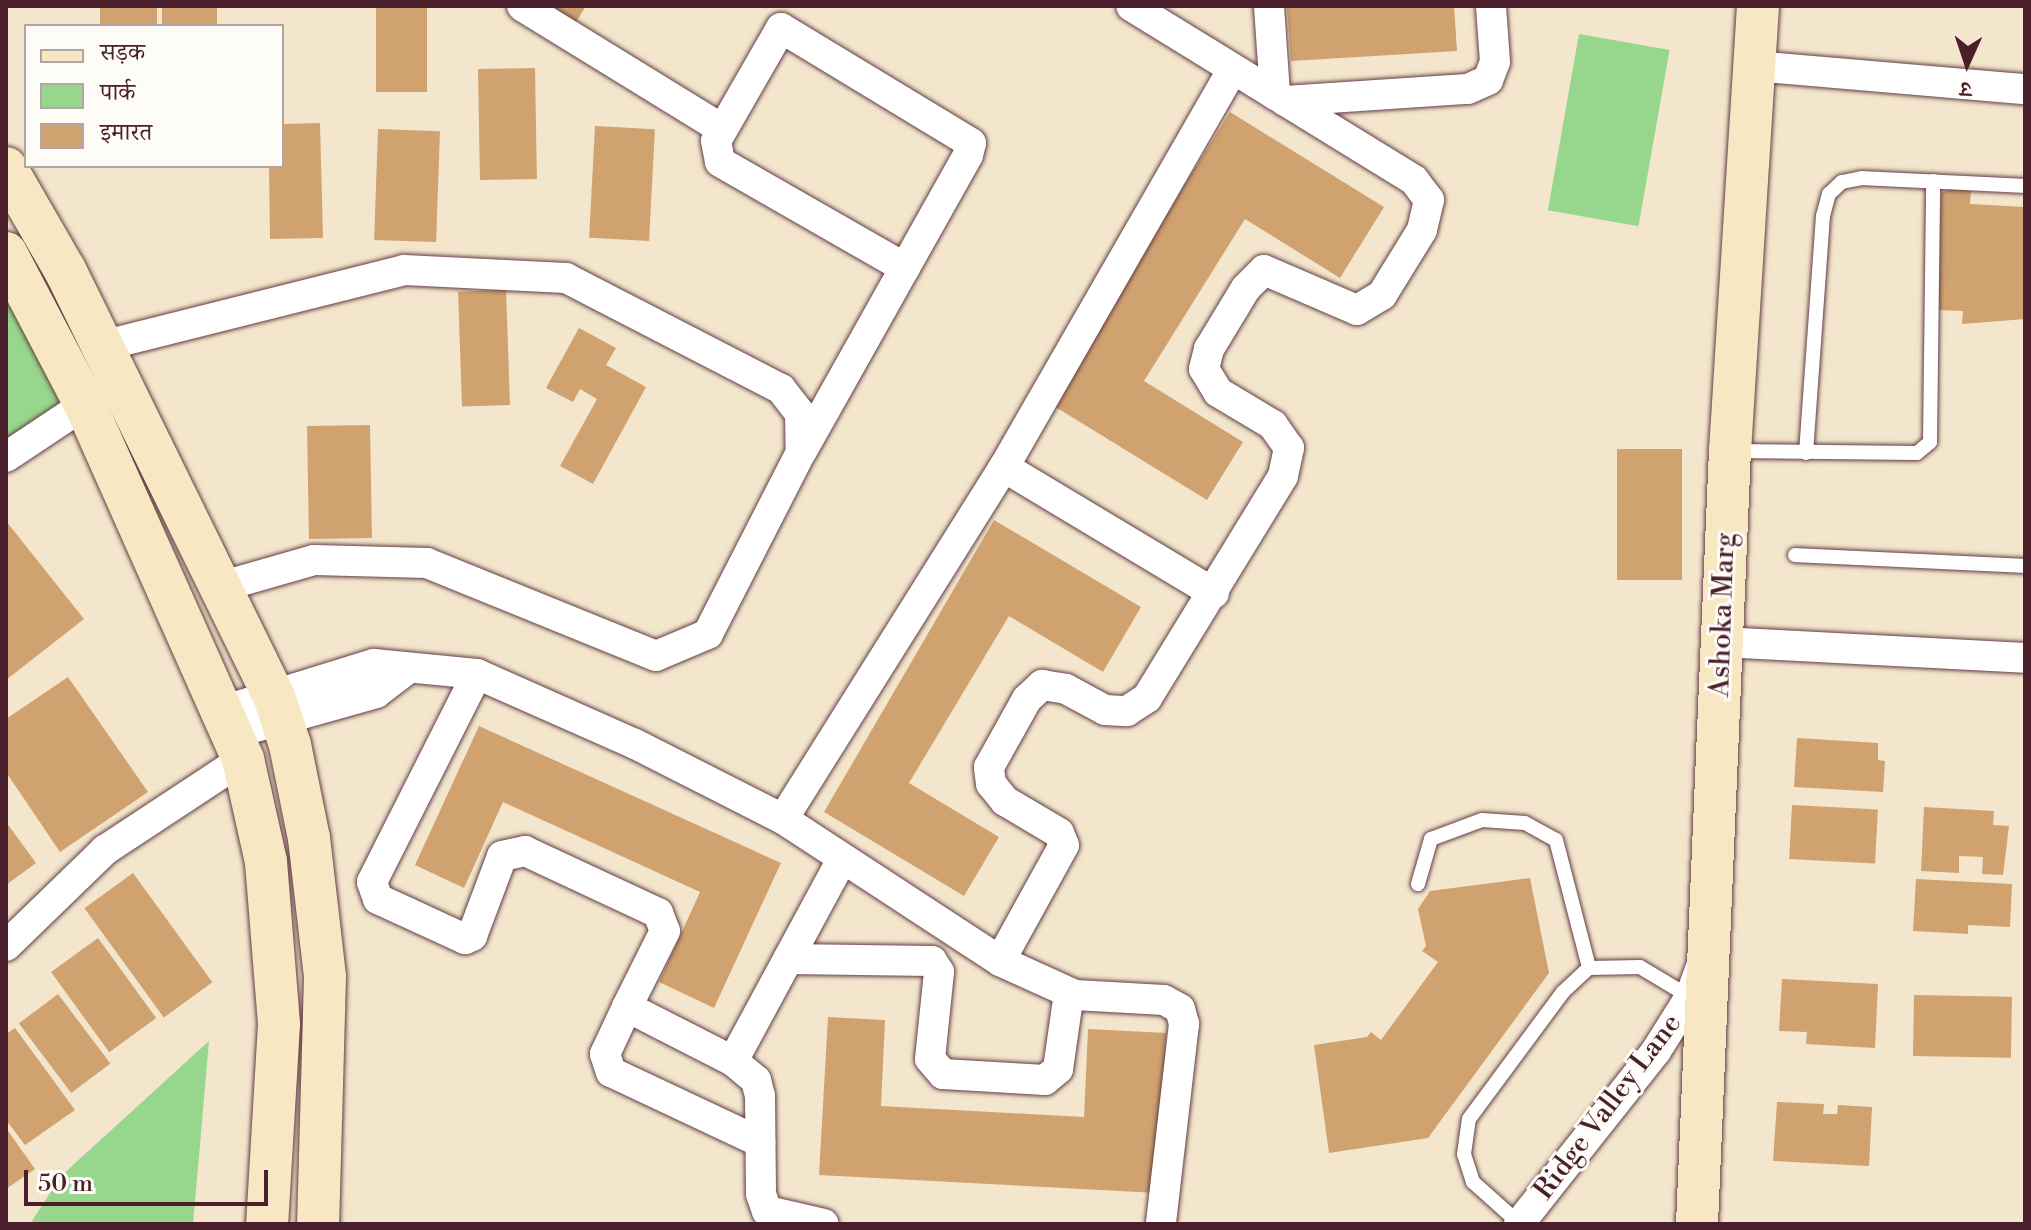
<!DOCTYPE html>
<html>
<head>
<meta charset="utf-8">
<style>
	body { margin:0 }
	#map { position:relative; width:2031px; height:1230px; overflow:hidden; background:#f3e6cd; font-family:"Libre Bodoni","Noto Serif Devanagari",serif }
	div>[style] { position:absolute }
	[style*='--x'] { left:calc(var(--x)*1px); top:calc(var(--y)*1px); width:calc(var(--w)*1px); rotate:calc(var(--a)*1deg) }
	.green>* { inset:0; background:#96d68d; transform-origin:0 0 }
	.building>* { inset:0; background:#d0a26f; transform-origin:0 0 }
	.roads { filter:drop-shadow(0 0 2px #633d43) drop-shadow(0 0 2px #633d43) }
	.lane>* { height:14px; margin:-7px; padding:0 7px; transform-origin:7px; border-radius:7px; background:#fff }
	.street>* { height:30px; margin:-15px; padding:0 15px; transform-origin:15px; border-radius:15px; background:#fff }
	.secondary>* { height:42px; margin:-21px; padding:0 21px; transform-origin:21px; border-radius:21px; background:#f7e8c3 }
	span { translate:-50% -50%; white-space:nowrap; text-align:center; line-height:1.15; -webkit-text-stroke:6px #fdfcf7; paint-order:stroke }
	.street-label { font-size:28px; color:#4a1f2b }
	.frame { position:absolute; inset:0; border:8px solid #4a1f2b; pointer-events:none }
	.legend { position:absolute; left:24px; top:24px; width:260px; height:144px; box-sizing:border-box; background:#fdfcf7; border:2px solid #b5a4a5; margin:0; padding:10px 14px; list-style:none; font-size:24px; color:#4a1f2b }
	.legend li { display:flex; align-items:center; gap:16px; height:40px }
	.legend b { width:40px; border:2px solid #b5a4a5 }
	.north { position:absolute; left:1927px; top:24px; width:80px; height:80px; -webkit-text-stroke:6px #fdfcf7; paint-order:stroke; rotate:183deg; font-size:22px; font-weight:700; line-height:32px; text-align:center; color:#4a1f2b }
	.north::after { content:''; display:block; margin:auto; width:28px; height:36px; background:#4a1f2b; clip-path:polygon(50% 0,100% 100%,50% 72%,0 100%) }
	.scale { position:absolute; left:24px; top:1170px; width:244px; height:36px; box-sizing:border-box; border:4px solid #4a1f2b; border-top:0; padding-left:10px; font-size:24px; line-height:28px; white-space:nowrap; color:#4a1f2b; -webkit-text-stroke:6px #fdfcf7; paint-order:stroke }
</style>
</head>
<body>
<div id="map">
	<div class="green">
		<div style="left:1579px;top:34px;width:92px;height:179px;rotate:10deg"></div>
		<div style="clip-path:polygon(6px 278px,84px 402px,6px 445px)"></div>
		<div style="clip-path:polygon(209px 1041px,193px 1224px,30px 1224px,61px 1176px)"></div>
	</div>
	<div class="building">
		<div style="left:100px;top:6px;width:57px;height:20px"></div>
		<div style="left:162px;top:6px;width:55px;height:20px"></div>
		<div style="left:376px;top:6px;width:51px;height:86px"></div>
		<div style="clip-path:polygon(544px 6px,586px 6px,574px 25px)"></div>
		<div style="clip-path:polygon(1287px 6px,1454px 6px,1457px 51px,1291px 61px)"></div>
		<div style="left:535px;top:68px;width:111px;height:57px;rotate:89deg"></div>
		<div style="clip-path:polygon(1230px 112px,1384px 207px,1340px 278px,1245px 219px,1144px 381px,1243px 442px,1207px 500px,1049px 403px)"></div>
		<div style="clip-path:polygon(320px 123px,323px 238px,270px 239px,269px 166px,282px 166px,282px 124px)"></div>
		<div style="left:595px;top:126px;width:60px;height:112px;rotate:3deg"></div>
		<div style="left:378px;top:129px;width:62px;height:111px;rotate:2deg"></div>
		<div style="clip-path:polygon(1952px 188px,1971px 190px,1970px 204px,2025px 207px,2025px 319px,1962px 324px,1963px 311px,1938px 310px,1941px 193px)"></div>
		<div style="left:506px;top:290px;width:115px;height:48px;rotate:88deg"></div>
		<div style="clip-path:polygon(579px 328px,616px 348px,606px 365px,646px 387px,593px 484px,560px 466px,597px 399px,580px 389px,573px 402px,546px 388px)"></div>
		<div style="left:370px;top:425px;width:113px;height:63px;rotate:89deg"></div>
		<div style="left:1617px;top:449px;width:65px;height:131px"></div>
		<div style="clip-path:polygon(994px 520px,1141px 607px,1103px 672px,1009px 616px,909px 783px,999px 837px,964px 896px,824px 812px)"></div>
		<div style="clip-path:polygon(6px 521px,84px 619px,6px 680px)"></div>
		<div style="clip-path:polygon(68px 677px,148px 792px,60px 852px,6px 772px,6px 719px)"></div>
		<div style="clip-path:polygon(479px 726px,781px 863px,714px 1008px,659px 982px,700px 892px,503px 802px,464px 888px,415px 865px)"></div>
		<div style="clip-path:polygon(1797px 738px,1878px 743px,1878px 760px,1885px 761px,1883px 792px,1794px 787px)"></div>
		<div style="left:1792px;top:805px;width:86px;height:54px;rotate:3deg"></div>
		<div style="clip-path:polygon(1924px 807px,1994px 811px,1993px 825px,2009px 826px,2003px 875px,1982px 874px,1983px 857px,1959px 856px,1959px 873px,1921px 871px)"></div>
		<div style="clip-path:polygon(6px 822px,36px 863px,6px 885px)"></div>
		<div style="left:133px;top:873px;width:135px;height:60px;rotate:54deg"></div>
		<div style="clip-path:polygon(1530px 878px,1549px 973px,1428px 1138px,1329px 1153px,1314px 1045px,1367px 1037px,1371px 1032px,1381px 1040px,1438px 962px,1422px 951px,1426px 946px,1418px 909px,1430px 891px)"></div>
		<div style="clip-path:polygon(1916px 879px,2012px 884px,2010px 927px,1968px 925px,1968px 934px,1913px 931px)"></div>
		<div style="left:98px;top:938px;width:99px;height:58px;rotate:54deg"></div>
		<div style="clip-path:polygon(1782px 979px,1878px 984px,1875px 1048px,1806px 1044px,1807px 1032px,1779px 1031px)"></div>
		<div style="left:58px;top:994px;width:87px;height:49px;rotate:53deg"></div>
		<div style="left:1914px;top:995px;width:98px;height:61px;rotate:1deg"></div>
		<div style="clip-path:polygon(828px 1017px,885px 1020px,881px 1106px,1084px 1117px,1088px 1029px,1166px 1033px,1157px 1193px,819px 1175px)"></div>
		<div style="clip-path:polygon(15px 1028px,75px 1110px,25px 1145px,6px 1120px,6px 1034px)"></div>
		<div style="clip-path:polygon(1777px 1102px,1824px 1104px,1823px 1114px,1837px 1114px,1838px 1105px,1872px 1107px,1869px 1166px,1773px 1161px)"></div>
		<div style="clip-path:polygon(6px 1128px,35px 1169px,6px 1189px)"></div>
	</div>
	<div class="roads">
		<div class="lane">
			<div style="--x:1734;--y:451;--w:183;--a:0.6"></div>
			<div style="--x:1917;--y:453;--w:17;--a:-40"></div>
			<div style="--x:1930;--y:442;--w:261;--a:-89.3"></div>
			<div style="--x:1806;--y:453;--w:238;--a:-85.9"></div>
			<div style="--x:1823;--y:216;--w:23;--a:-75"></div>
			<div style="--x:1829;--y:194;--w:18;--a:-43"></div>
			<div style="--x:1842;--y:182;--w:20;--a:-11"></div>
			<div style="--x:1862;--y:178;--w:163;--a:2.8"></div>
			<div style="--x:1795;--y:555;--w:230;--a:2.7"></div>
			<div style="--x:1418;--y:884;--w:47;--a:-73.9"></div>
			<div style="--x:1431;--y:839;--w:54;--a:-20.4"></div>
			<div style="--x:1482;--y:820;--w:43;--a:4"></div>
			<div style="--x:1525;--y:823;--w:35;--a:29"></div>
			<div style="--x:1556;--y:840;--w:132;--a:75.5"></div>
			<div style="--x:1520;--y:1224;--w:63;--a:-138.2"></div>
			<div style="--x:1473;--y:1182;--w:29;--a:-108"></div>
			<div style="--x:1464;--y:1154;--w:35;--a:-82"></div>
			<div style="--x:1469;--y:1119;--w:158;--a:-53.5"></div>
			<div style="--x:1563;--y:992;--w:35;--a:-43"></div>
			<div style="--x:1589;--y:968;--w:51;--a:-1.1"></div>
			<div style="--x:1640;--y:967;--w:58;--a:31"></div>
		</div>
		<div class="street">
			<div style="--x:522;--y:6;--w:235;--a:31.6"></div>
			<div style="--x:1269;--y:6;--w:89;--a:86.1"></div>
			<div style="--x:1754;--y:66;--w:272;--a:4.9"></div>
			<div style="--x:1285;--y:101;--w:183;--a:-3.8"></div>
			<div style="--x:1468;--y:89;--w:22;--a:-24"></div>
			<div style="--x:1488;--y:80;--w:19;--a:-69"></div>
			<div style="--x:1495;--y:62;--w:56;--a:-94.1"></div>
			<div style="--x:102;--y:346;--w:311;--a:-14.1"></div>
			<div style="--x:404;--y:270;--w:162;--a:2.8"></div>
			<div style="--x:566;--y:278;--w:242;--a:27.3"></div>
			<div style="--x:781;--y:389;--w:31;--a:52"></div>
			<div style="--x:800;--y:413;--w:39;--a:89"></div>
			<div style="--x:801;--y:452;--w:204;--a:117.1"></div>
			<div style="--x:708;--y:634;--w:56;--a:157.1"></div>
			<div style="--x:656;--y:656;--w:247;--a:-157.9"></div>
			<div style="--x:427;--y:563;--w:113;--a:-178.5"></div>
			<div style="--x:314;--y:560;--w:98;--a:164"></div>
			<div style="--x:802;--y:451;--w:339;--a:-60.7"></div>
			<div style="--x:968;--y:155;--w:12;--a:-76"></div>
			<div style="--x:971;--y:143;--w:222;--a:-148.8"></div>
			<div style="--x:781;--y:28;--w:130;--a:119.9"></div>
			<div style="--x:716;--y:141;--w:21;--a:79"></div>
			<div style="--x:720;--y:162;--w:213;--a:29.8"></div>
			<div style="--x:6;--y:457;--w:114;--a:-33.6"></div>
			<div style="--x:1004;--y:467;--w:245;--a:31"></div>
			<div style="--x:1722;--y:642;--w:303;--a:3"></div>
			<div style="--x:477;--y:674;--w:233;--a:116.8"></div>
			<div style="--x:372;--y:882;--w:18;--a:71"></div>
			<div style="--x:378;--y:899;--w:96;--a:24.7"></div>
			<div style="--x:465;--y:939;--w:8;--a:-23"></div>
			<div style="--x:472;--y:936;--w:85;--a:-69.4"></div>
			<div style="--x:502;--y:856;--w:24;--a:-12"></div>
			<div style="--x:525;--y:851;--w:147;--a:25"></div>
			<div style="--x:658;--y:913;--w:19;--a:69"></div>
			<div style="--x:665;--y:931;--w:85;--a:116.6"></div>
			<div style="--x:627;--y:1007;--w:119;--a:27"></div>
			<div style="--x:733;--y:1061;--w:230;--a:-61.6"></div>
			<div style="--x:225;--y:710;--w:156;--a:-17.2"></div>
			<div style="--x:374;--y:664;--w:103;--a:5.5"></div>
			<div style="--x:477;--y:674;--w:173;--a:23.9"></div>
			<div style="--x:635;--y:744;--w:166;--a:26.9"></div>
			<div style="--x:783;--y:819;--w:416;--a:-57.9"></div>
			<div style="--x:1004;--y:467;--w:457;--a:-60.1"></div>
			<div style="--x:234;--y:733;--w:148;--a:-15.7"></div>
			<div style="--x:376;--y:693;--w:38;--a:-37"></div>
			<div style="--x:783;--y:819;--w:259;--a:33.2"></div>
			<div style="--x:1000;--y:961;--w:132;--a:-61.1"></div>
			<div style="--x:1064;--y:845;--w:13;--a:-113"></div>
			<div style="--x:1059;--y:833;--w:63;--a:-149.3"></div>
			<div style="--x:1005;--y:801;--w:22;--a:-129"></div>
			<div style="--x:991;--y:784;--w:17;--a:-97"></div>
			<div style="--x:989;--y:767;--w:78;--a:-60.8"></div>
			<div style="--x:1027;--y:699;--w:21;--a:-43"></div>
			<div style="--x:1042;--y:685;--w:24;--a:9"></div>
			<div style="--x:1066;--y:689;--w:44;--a:28.3"></div>
			<div style="--x:1105;--y:710;--w:22;--a:3"></div>
			<div style="--x:1127;--y:711;--w:24;--a:-33"></div>
			<div style="--x:1147;--y:698;--w:260;--a:-58.5"></div>
			<div style="--x:1283;--y:476;--w:29;--a:-78"></div>
			<div style="--x:1289;--y:448;--w:28;--a:-125"></div>
			<div style="--x:1273;--y:425;--w:64;--a:-149"></div>
			<div style="--x:1218;--y:392;--w:27;--a:-121"></div>
			<div style="--x:1204;--y:369;--w:21;--a:-76"></div>
			<div style="--x:1209;--y:349;--w:71;--a:-58.8"></div>
			<div style="--x:1246;--y:288;--w:25;--a:-45"></div>
			<div style="--x:1264;--y:270;--w:101;--a:23.3"></div>
			<div style="--x:1357;--y:310;--w:29;--a:-31"></div>
			<div style="--x:1382;--y:295;--w:76;--a:-58.4"></div>
			<div style="--x:1422;--y:230;--w:31;--a:-77"></div>
			<div style="--x:1429;--y:200;--w:25;--a:-127"></div>
			<div style="--x:1414;--y:180;--w:332;--a:-148.4"></div>
			<div style="--x:6;--y:946;--w:138;--a:-44.1"></div>
			<div style="--x:105;--y:850;--w:165;--a:-33.4"></div>
			<div style="--x:788;--y:959;--w:144;--a:0.8"></div>
			<div style="--x:932;--y:961;--w:13;--a:58"></div>
			<div style="--x:939;--y:972;--w:87;--a:95.9"></div>
			<div style="--x:930;--y:1059;--w:20;--a:49"></div>
			<div style="--x:943;--y:1074;--w:102;--a:3.4"></div>
			<div style="--x:1045;--y:1080;--w:17;--a:-40"></div>
			<div style="--x:1058;--y:1069;--w:77;--a:-81.8"></div>
			<div style="--x:1000;--y:961;--w:82;--a:24.4"></div>
			<div style="--x:1075;--y:995;--w:89;--a:3.2"></div>
			<div style="--x:1164;--y:1000;--w:18;--a:29"></div>
			<div style="--x:1180;--y:1009;--w:16;--a:75"></div>
			<div style="--x:1184;--y:1024;--w:201;--a:96.6"></div>
			<div style="--x:627;--y:1007;--w:52;--a:115.1"></div>
			<div style="--x:605;--y:1054;--w:19;--a:72"></div>
			<div style="--x:611;--y:1072;--w:165;--a:25.2"></div>
			<div style="--x:733;--y:1061;--w:30;--a:40"></div>
			<div style="--x:756;--y:1080;--w:16;--a:76"></div>
			<div style="--x:760;--y:1096;--w:98;--a:89.4"></div>
			<div style="--x:761;--y:1194;--w:18;--a:71"></div>
			<div style="--x:767;--y:1211;--w:58;--a:12.8"></div>
			<div style="--x:1519;--y:1224;--w:221;--a:-51.6"></div>
			<div style="--x:1656;--y:1051;--w:64;--a:-57.8"></div>
			<div style="--x:1690;--y:997;--w:33;--a:-70"></div>
		</div>
		<div class="secondary">
			<div style="--x:6;--y:168;--w:118;--a:60"></div>
			<div style="--x:65;--y:270;--w:475;--a:63.9"></div>
			<div style="--x:274;--y:696;--w:52;--a:71.9"></div>
			<div style="--x:290;--y:745;--w:95;--a:78.5"></div>
			<div style="--x:309;--y:838;--w:140;--a:83.4"></div>
			<div style="--x:325;--y:977;--w:247;--a:91.6"></div>
			<div style="--x:6;--y:253;--w:168;--a:62.4"></div>
			<div style="--x:84;--y:402;--w:391;--a:66"></div>
			<div style="--x:243;--y:759;--w:106;--a:77.4"></div>
			<div style="--x:266;--y:862;--w:163;--a:85.4"></div>
			<div style="--x:279;--y:1024;--w:200;--a:93.4"></div>
			<div style="--x:1697;--y:1224;--w:774;--a:-87.56"></div>
			<div style="--x:1730;--y:451;--w:446;--a:-86.4"></div>
		</div>
	</div>
	<div class="street-label">
		<span style="left:1723px;top:615px;rotate:-88deg">Ashoka Marg</span>
		<span style="left:1608px;top:1107px;rotate:-53deg">Ridge Valley Lane</span>
	</div>
	<div class="frame"></div>
	<ul class="legend">
	<li><b style="height:10px;background:#f7e8c3"></b>सड़क</li>
	<li><b style="height:22px;background:#96d68d"></b>पार्क</li>
	<li><b style="height:22px;background:#d0a26f"></b>इमारत</li>
	</ul>
	<div class="north">उ</div>
	<div class="scale">50 m</div>
</div>
</body>
</html>
